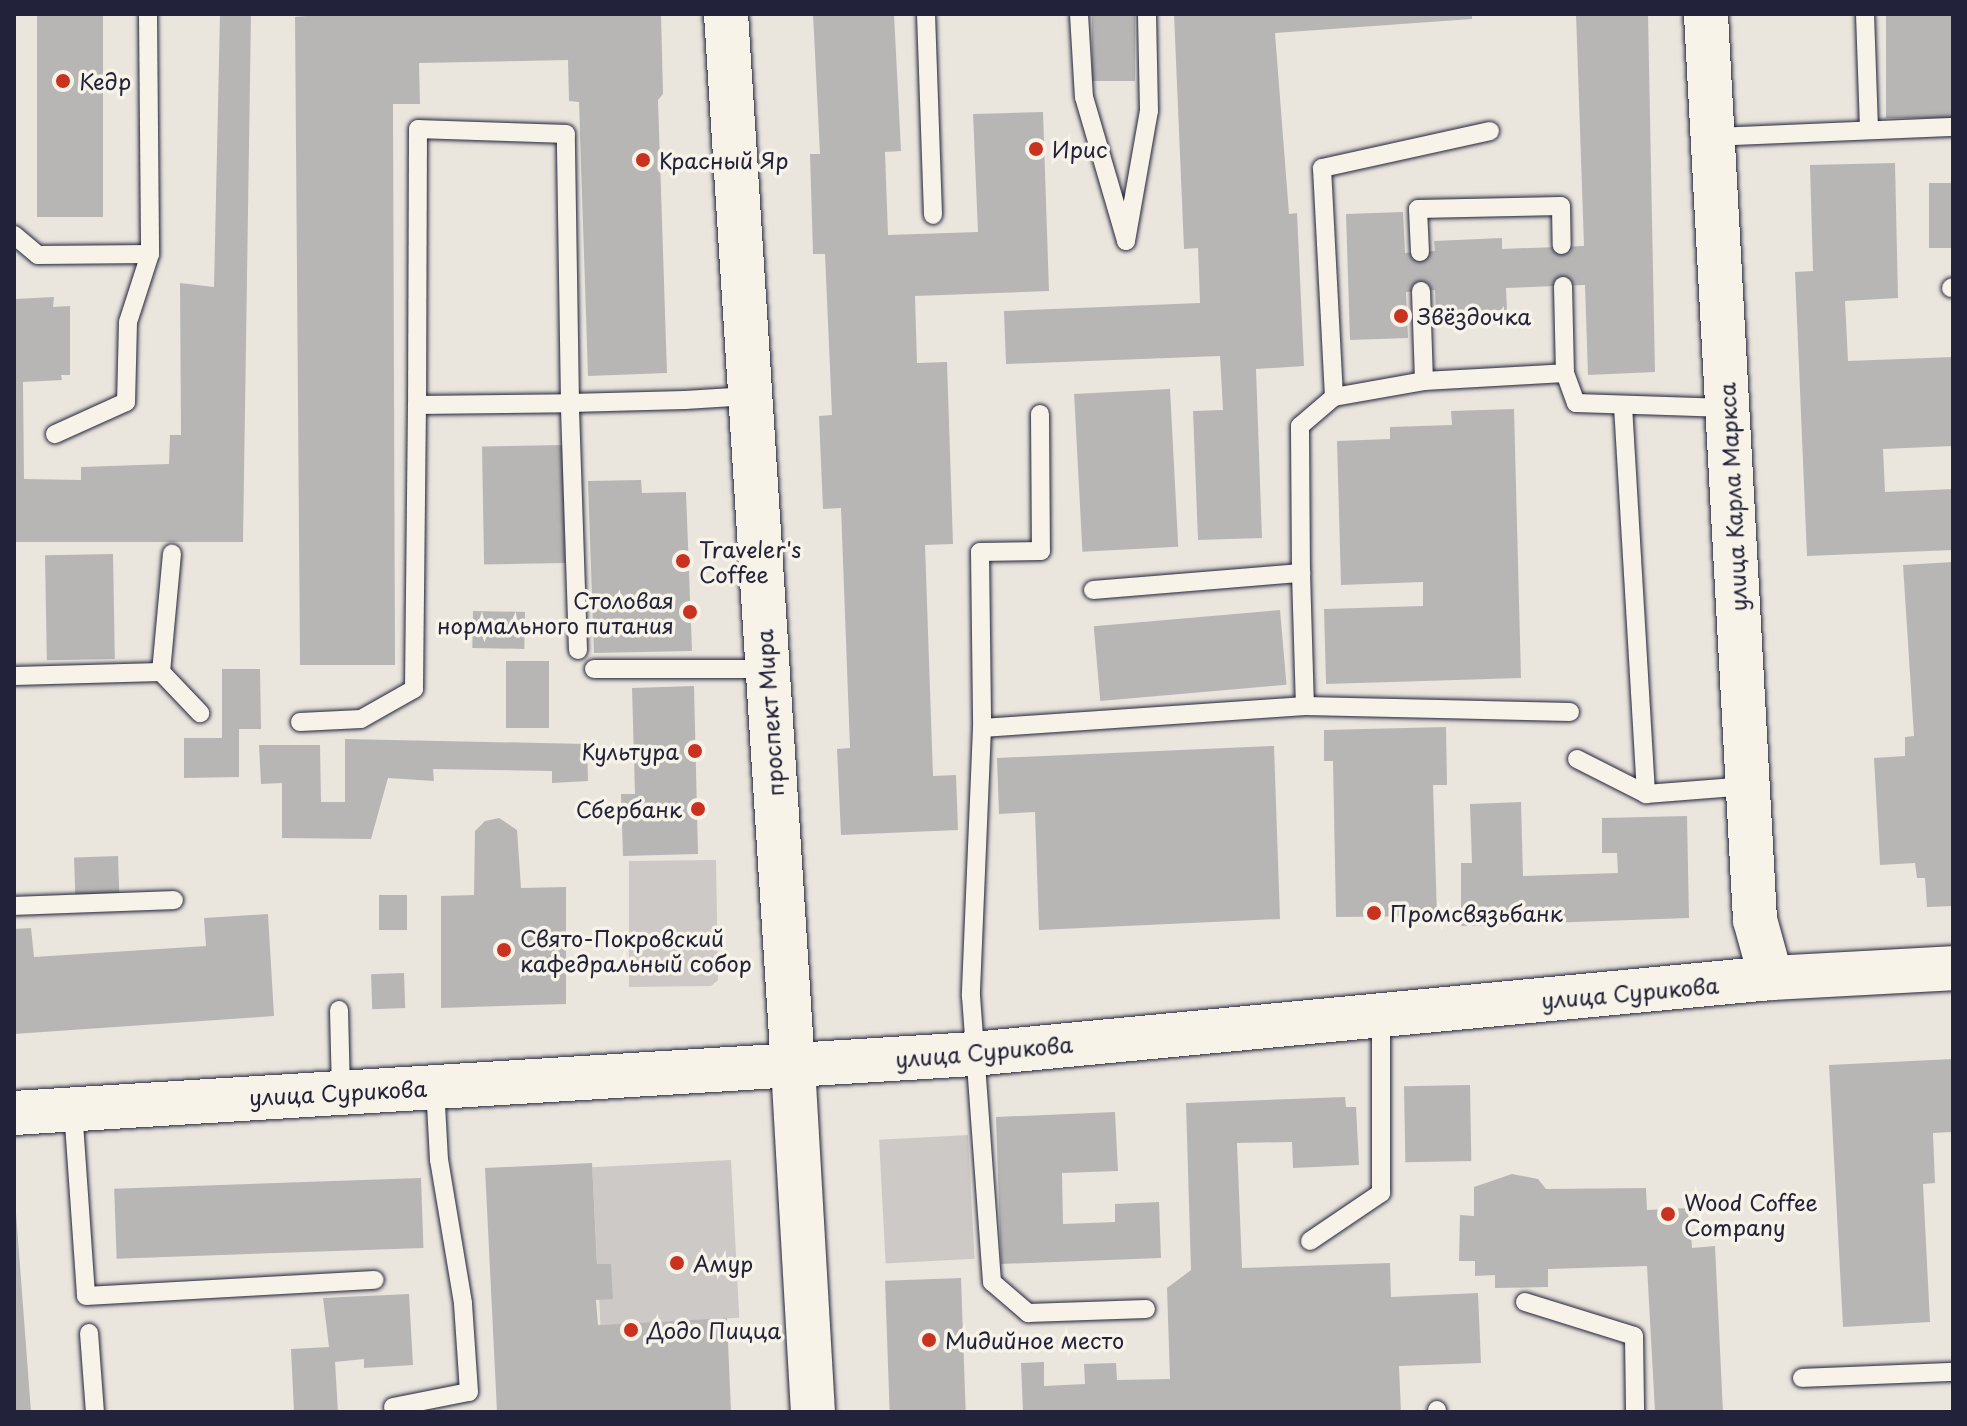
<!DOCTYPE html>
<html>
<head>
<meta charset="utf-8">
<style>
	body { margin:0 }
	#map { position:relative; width:1967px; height:1426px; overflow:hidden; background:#eae6de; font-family:"Playpen Sans",sans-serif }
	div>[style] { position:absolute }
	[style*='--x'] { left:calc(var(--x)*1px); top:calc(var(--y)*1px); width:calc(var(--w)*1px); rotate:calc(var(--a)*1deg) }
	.green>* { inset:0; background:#cdc9c6; transform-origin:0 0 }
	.building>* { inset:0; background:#b8b6b5; transform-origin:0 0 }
	.roads { filter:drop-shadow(0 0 2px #22223b) drop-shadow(0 0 2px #22223b) }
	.service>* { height:18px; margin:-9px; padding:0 9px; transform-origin:9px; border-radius:9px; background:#f7f3e8 }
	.secondary>* { height:44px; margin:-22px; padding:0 22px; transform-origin:22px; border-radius:22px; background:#f7f3e8 }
	.primary>* { height:44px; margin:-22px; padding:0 22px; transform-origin:22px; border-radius:22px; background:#f7f3e8 }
	.dots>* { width:22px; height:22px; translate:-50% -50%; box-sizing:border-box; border:4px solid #f7f3e8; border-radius:50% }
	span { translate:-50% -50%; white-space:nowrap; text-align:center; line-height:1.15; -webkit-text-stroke:7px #f7f3e8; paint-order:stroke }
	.poi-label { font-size:22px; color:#22223b }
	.left { translate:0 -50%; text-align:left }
	.right { translate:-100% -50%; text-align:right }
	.street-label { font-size:22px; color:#22223b }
	.frame { position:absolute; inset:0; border:16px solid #22223b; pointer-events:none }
</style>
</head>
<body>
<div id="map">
	<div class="green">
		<div style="clip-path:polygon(716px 860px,718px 980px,711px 986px,629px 987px,629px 861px)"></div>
		<div style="left:968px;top:1135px;width:124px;height:89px;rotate:87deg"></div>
		<div style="left:731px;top:1160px;width:158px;height:139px;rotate:87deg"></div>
	</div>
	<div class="building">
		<div style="left:37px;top:14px;width:66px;height:203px"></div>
		<div style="clip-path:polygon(220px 14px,251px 14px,243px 542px,14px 542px,14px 299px,54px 297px,53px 307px,70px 306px,70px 375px,61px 375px,62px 380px,23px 382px,24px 479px,81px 480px,81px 467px,169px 464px,170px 435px,181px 435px,180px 283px,214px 287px)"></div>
		<div style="clip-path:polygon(329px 14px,661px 14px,663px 94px,658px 100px,667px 373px,588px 376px,579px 102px,569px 101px,568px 60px,419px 63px,420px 104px,393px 104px,395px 665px,300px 665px,295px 17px)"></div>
		<div style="clip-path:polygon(813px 14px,894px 14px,901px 151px,885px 152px,888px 235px,978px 232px,973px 114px,1043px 112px,1049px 291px,915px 296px,917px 363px,947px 362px,953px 544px,925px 545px,933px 776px,956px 775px,958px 830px,841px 835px,837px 749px,850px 748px,841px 508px,823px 509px,819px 416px,832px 415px,825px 254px,813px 254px,810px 154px,820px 154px)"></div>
		<div style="left:1092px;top:14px;width:43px;height:67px"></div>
		<div style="clip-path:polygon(1174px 14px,1472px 14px,1472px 19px,1275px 33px,1289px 214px,1297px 213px,1304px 366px,1256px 369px,1262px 538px,1198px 540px,1193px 411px,1223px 410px,1220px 356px,1006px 364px,1004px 311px,1200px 303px,1198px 248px,1184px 249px)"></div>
		<div style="clip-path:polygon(1576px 14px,1648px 14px,1655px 372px,1588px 375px,1585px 285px,1506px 288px,1507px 310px,1436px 312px,1435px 290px,1406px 292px,1408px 338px,1350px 340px,1346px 214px,1403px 212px,1405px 253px,1435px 251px,1434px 241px,1502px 238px,1502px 249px,1584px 246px)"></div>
		<div style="left:1886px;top:14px;width:67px;height:104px"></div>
		<div style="clip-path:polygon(1895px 163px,1898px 298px,1845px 301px,1848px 361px,1953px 357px,1953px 446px,1883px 449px,1885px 492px,1953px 489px,1953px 550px,1807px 556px,1795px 272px,1813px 271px,1810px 165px)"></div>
		<div style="left:1953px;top:183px;width:65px;height:24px;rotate:90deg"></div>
		<div style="left:1170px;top:389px;width:158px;height:96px;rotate:87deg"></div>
		<div style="clip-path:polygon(1514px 409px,1521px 678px,1326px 684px,1324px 609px,1423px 606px,1423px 582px,1341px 585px,1337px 441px,1390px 439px,1390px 427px,1452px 425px,1451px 411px)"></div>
		<div style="left:563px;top:445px;width:118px;height:81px;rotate:89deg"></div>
		<div style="clip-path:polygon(641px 480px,642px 493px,686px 492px,692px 651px,594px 653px,588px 481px)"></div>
		<div style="left:113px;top:554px;width:105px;height:68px;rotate:89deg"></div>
		<div style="clip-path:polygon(1953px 562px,1953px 906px,1927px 907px,1925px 878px,1917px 878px,1915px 863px,1880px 865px,1874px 758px,1905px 756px,1905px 737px,1914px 736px,1903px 565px)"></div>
		<div style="left:1280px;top:610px;width:75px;height:187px;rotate:85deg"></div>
		<div style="left:473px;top:611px;width:52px;height:37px;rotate:1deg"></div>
		<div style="left:549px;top:661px;width:67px;height:43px;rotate:90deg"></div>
		<div style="clip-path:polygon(222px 669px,260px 669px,261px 729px,239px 729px,239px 777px,184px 778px,184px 738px,222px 738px)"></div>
		<div style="clip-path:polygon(694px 686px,698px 854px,623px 856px,621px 794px,635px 794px,632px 688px)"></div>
		<div style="clip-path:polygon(1446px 727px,1447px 785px,1433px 785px,1437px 916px,1336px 917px,1333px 761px,1324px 761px,1324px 730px)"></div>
		<div style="clip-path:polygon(345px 739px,587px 744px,588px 781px,552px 783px,552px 771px,433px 769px,434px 781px,388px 778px,371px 839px,282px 838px,282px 783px,261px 784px,259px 745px,320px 745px,321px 802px,345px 802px)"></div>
		<div style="clip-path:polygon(1274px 746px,1280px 919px,1039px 930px,1035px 812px,999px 814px,997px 758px)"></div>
		<div style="clip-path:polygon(1521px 802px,1523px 876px,1618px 873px,1617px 853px,1602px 853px,1602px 818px,1687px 816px,1689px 918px,1461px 926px,1461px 863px,1472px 863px,1470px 804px)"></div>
		<div style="clip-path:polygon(499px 818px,517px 830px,521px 888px,566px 887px,566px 1004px,441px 1008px,441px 896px,474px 895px,475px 831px,485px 821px)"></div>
		<div style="left:118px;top:856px;width:37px;height:44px;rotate:88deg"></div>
		<div style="left:379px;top:895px;width:28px;height:35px"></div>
		<div style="clip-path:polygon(268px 914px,274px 1016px,14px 1034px,14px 929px,31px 928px,34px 957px,206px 946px,204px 918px)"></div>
		<div style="left:404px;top:973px;width:35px;height:33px;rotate:88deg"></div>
		<div style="clip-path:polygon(1953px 1059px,1953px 1132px,1933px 1133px,1935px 1183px,1923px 1184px,1930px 1322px,1843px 1327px,1829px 1065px)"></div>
		<div style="left:1470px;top:1085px;width:76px;height:66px;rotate:89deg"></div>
		<div style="clip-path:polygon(1345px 1097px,1346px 1107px,1356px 1107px,1359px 1165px,1293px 1168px,1292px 1142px,1237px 1143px,1242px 1268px,1390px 1263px,1391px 1297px,1478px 1293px,1481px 1363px,1399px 1366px,1401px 1412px,1023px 1412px,1021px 1363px,1044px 1362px,1044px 1386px,1085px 1384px,1084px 1364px,1116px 1363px,1117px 1380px,1170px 1379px,1167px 1288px,1191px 1270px,1186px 1103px)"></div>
		<div style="clip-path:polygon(1115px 1112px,1118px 1171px,1062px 1173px,1063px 1224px,1115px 1222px,1115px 1204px,1159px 1202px,1161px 1258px,1001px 1264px,996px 1117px)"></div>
		<div style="clip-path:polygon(592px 1163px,597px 1264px,611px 1264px,613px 1299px,596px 1300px,598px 1325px,727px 1318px,731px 1412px,497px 1412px,485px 1168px)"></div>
		<div style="clip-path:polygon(1512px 1174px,1538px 1179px,1546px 1189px,1646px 1188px,1647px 1210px,1689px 1208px,1692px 1248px,1715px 1246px,1723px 1412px,1655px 1412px,1647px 1266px,1548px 1269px,1548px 1287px,1495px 1288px,1495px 1275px,1475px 1276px,1475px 1261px,1459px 1261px,1460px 1215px,1474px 1216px,1474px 1187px)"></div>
		<div style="left:421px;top:1178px;width:70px;height:307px;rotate:88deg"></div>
		<div style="clip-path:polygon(16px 1213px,31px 1412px,14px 1412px)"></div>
		<div style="left:961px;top:1278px;width:134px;height:76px;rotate:88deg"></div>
		<div style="clip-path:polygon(409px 1294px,413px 1365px,364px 1368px,364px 1359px,335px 1362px,338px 1412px,294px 1412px,291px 1349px,329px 1347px,323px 1298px)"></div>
	</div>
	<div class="roads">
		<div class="service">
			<div style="--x:148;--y:14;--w:240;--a:89.5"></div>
			<div style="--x:926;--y:14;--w:201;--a:88"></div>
			<div style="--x:1079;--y:14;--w:83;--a:86.6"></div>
			<div style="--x:1084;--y:97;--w:150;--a:73.7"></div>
			<div style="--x:1126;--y:241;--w:132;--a:-80"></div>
			<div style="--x:1149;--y:111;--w:97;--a:-91.2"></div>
			<div style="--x:1865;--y:14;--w:116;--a:88"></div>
			<div style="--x:1713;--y:137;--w:240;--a:-2.4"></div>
			<div style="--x:14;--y:235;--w:31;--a:40"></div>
			<div style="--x:38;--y:255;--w:112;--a:-0.5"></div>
			<div style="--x:150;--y:254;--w:71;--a:107.9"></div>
			<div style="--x:128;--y:322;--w:80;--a:91.4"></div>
			<div style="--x:126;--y:402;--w:78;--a:155.7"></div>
			<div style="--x:1420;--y:252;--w:43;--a:-92.7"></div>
			<div style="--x:1418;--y:209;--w:143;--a:-1.2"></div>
			<div style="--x:1561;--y:206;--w:39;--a:89"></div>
			<div style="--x:1563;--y:286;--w:87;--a:88.7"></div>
			<div style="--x:1951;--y:288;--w:2;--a:-27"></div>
			<div style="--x:1421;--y:291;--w:90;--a:88.1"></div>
			<div style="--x:1334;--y:397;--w:229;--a:-93"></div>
			<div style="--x:1322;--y:168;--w:172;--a:-12.4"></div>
			<div style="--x:1623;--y:406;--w:389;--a:86.6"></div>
			<div style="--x:1040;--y:414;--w:137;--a:89.6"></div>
			<div style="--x:1041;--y:551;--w:61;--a:179.1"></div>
			<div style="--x:980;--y:552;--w:176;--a:89.3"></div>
			<div style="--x:982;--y:728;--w:268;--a:92.4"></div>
			<div style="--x:971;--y:996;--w:287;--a:85.8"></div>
			<div style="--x:992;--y:1282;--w:48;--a:40.7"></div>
			<div style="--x:1028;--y:1313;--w:118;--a:-1.9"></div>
			<div style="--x:1301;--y:573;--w:147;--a:-90.4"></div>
			<div style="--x:1300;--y:426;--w:45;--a:-40.5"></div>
			<div style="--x:1334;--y:397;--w:91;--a:-10.1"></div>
			<div style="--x:1424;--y:381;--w:141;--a:-3.2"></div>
			<div style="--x:1565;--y:373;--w:32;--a:70"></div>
			<div style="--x:1576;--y:403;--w:151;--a:1.9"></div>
			<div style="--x:1093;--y:590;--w:209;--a:-4.7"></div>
			<div style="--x:1301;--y:573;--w:133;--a:88.3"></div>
			<div style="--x:578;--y:650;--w:247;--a:-91.9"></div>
			<div style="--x:570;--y:403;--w:269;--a:-90.9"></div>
			<div style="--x:566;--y:134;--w:148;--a:-178.1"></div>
			<div style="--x:418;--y:129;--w:276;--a:90.2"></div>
			<div style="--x:417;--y:405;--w:153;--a:-0.7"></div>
			<div style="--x:570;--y:403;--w:115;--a:-1.5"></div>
			<div style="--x:685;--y:400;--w:64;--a:-3.6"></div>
			<div style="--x:594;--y:669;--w:172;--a:0"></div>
			<div style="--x:161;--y:672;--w:57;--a:46.4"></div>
			<div style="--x:14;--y:676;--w:147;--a:-1.6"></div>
			<div style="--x:161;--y:672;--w:119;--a:-84.7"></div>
			<div style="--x:300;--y:722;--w:61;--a:-2.8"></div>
			<div style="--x:361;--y:719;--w:61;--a:-29.5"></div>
			<div style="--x:414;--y:689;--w:284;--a:-89.4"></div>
			<div style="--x:982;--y:728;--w:324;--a:-3.9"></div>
			<div style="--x:1305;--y:706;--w:265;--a:1.3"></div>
			<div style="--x:1577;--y:759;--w:77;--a:26.9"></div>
			<div style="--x:1646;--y:794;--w:102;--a:-4.5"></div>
			<div style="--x:14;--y:906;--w:160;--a:-2.1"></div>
			<div style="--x:339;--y:1010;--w:82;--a:88.6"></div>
			<div style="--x:73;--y:1109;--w:187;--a:86"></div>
			<div style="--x:86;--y:1296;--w:289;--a:-3.2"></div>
			<div style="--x:1310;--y:1241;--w:86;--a:-34.1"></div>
			<div style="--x:1381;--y:1193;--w:180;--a:-90"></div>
			<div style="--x:1525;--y:1302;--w:114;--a:17.3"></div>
			<div style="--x:1634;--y:1336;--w:76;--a:89.2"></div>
			<div style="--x:89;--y:1333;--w:79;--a:85.7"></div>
			<div style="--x:1802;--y:1378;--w:151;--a:-2.3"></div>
			<div style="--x:393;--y:1407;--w:77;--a:-11.2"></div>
			<div style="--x:469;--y:1392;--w:89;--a:-93.9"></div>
			<div style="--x:463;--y:1303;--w:145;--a:-99.5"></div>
			<div style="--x:439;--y:1160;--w:73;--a:-93.1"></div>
			<div style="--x:1437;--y:1412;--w:2;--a:-90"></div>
		</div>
		<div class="secondary">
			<div style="--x:726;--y:14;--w:1054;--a:86.36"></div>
			<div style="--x:1771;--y:978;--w:182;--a:-3.1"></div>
		</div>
		<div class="primary">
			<div style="--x:793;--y:1066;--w:347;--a:86.7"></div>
			<div style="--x:14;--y:1113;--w:961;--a:-3.52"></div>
			<div style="--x:973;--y:1054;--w:802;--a:-5.44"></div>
			<div style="--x:1771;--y:978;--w:60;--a:-105.4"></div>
			<div style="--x:1755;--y:920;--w:907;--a:-93.1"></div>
		</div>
	</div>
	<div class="dots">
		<div style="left:63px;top:81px;background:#c8321e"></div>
		<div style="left:1036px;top:149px;background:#c8321e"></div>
		<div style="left:643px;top:160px;background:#c8321e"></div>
		<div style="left:1401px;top:316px;background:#c8321e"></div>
		<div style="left:683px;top:561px;background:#c8321e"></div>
		<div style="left:690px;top:612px;background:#c8321e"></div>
		<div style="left:695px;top:751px;background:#c8321e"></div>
		<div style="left:698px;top:809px;background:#c8321e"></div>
		<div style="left:1374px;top:913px;background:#c8321e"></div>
		<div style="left:504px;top:950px;background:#c8321e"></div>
		<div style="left:1668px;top:1214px;background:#c8321e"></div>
		<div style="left:677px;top:1263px;background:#c8321e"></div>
		<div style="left:631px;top:1330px;background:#c8321e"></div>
		<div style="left:929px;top:1340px;background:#c8321e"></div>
	</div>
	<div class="poi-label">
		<span class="left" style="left:79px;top:81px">Кедр</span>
		<span class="left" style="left:1052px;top:149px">Ирис</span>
		<span class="left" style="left:659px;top:160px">Красный Яр</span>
		<span class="left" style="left:1417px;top:316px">Звёздочка</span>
		<span class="left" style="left:699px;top:561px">Traveler's<br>Coffee</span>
		<span class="right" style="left:674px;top:612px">Столовая<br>нормального питания</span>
		<span class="right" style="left:679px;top:751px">Культура</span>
		<span class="right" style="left:682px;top:809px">Сбербанк</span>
		<span class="left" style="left:1390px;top:913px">Промсвязьбанк</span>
		<span class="left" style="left:520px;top:950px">Свято-Покровский<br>кафедральный собор</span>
		<span class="left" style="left:1684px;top:1214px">Wood Coffee<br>Company</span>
		<span class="left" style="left:693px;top:1263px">Амур</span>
		<span class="left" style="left:647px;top:1330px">Додо Пицца</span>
		<span class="left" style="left:945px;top:1340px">Мидийное место</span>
	</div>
	<div class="street-label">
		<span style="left:1732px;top:497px;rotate:-93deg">улица Карла Маркса</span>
		<span style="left:769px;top:713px;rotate:-94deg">проспект Мира</span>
		<span style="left:1630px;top:992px;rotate:-5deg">улица Сурикова</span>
		<span style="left:984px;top:1051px;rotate:-5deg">улица Сурикова</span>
		<span style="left:338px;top:1092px;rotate:-3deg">улица Сурикова</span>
	</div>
	<div class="frame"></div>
</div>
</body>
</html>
